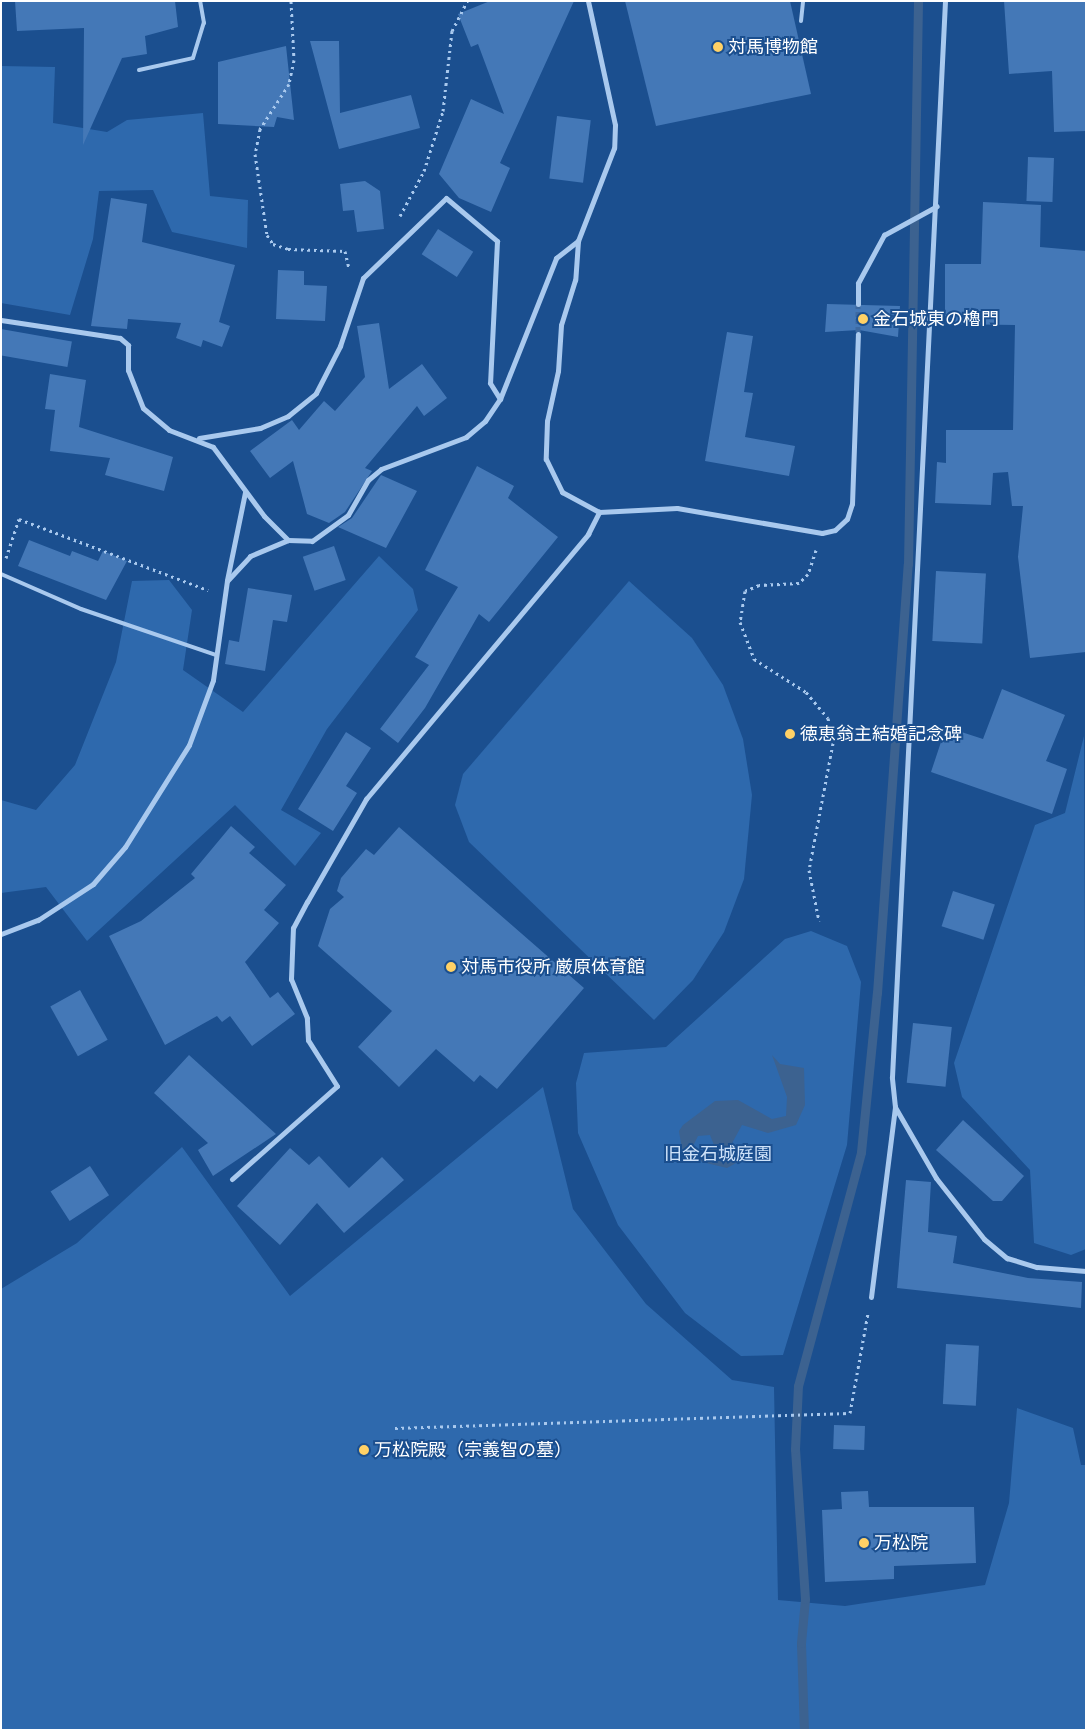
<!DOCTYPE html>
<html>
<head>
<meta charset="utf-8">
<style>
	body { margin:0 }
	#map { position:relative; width:1087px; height:1731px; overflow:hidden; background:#1b4f8f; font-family:"Archivo Narrow","Noto Sans JP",sans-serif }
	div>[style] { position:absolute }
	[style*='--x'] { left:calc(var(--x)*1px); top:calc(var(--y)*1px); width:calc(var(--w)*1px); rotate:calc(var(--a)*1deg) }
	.green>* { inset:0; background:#2e69ad }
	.water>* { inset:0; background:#3c6290 }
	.stream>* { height:9px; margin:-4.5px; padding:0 4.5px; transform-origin:4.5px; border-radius:4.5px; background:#3c6290 }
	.building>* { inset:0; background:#4478b7; transform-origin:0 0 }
	.minor-tunnel>* { height:5px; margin-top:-2.5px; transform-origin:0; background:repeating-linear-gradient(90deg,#3d69a0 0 5px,transparent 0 7.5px) }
	.path>* { height:3px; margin-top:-1.5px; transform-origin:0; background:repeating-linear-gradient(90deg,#a9c9ee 0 2.5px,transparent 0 6.5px) }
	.service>* { height:4px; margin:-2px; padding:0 2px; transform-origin:2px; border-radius:2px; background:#a9c9ee }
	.minor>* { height:5px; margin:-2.5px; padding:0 2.5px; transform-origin:2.5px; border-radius:2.5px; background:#a9c9ee }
	.dots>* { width:14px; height:14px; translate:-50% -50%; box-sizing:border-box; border:2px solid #1b4f8f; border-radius:50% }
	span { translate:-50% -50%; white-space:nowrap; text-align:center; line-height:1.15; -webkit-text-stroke:4px #1b4f8f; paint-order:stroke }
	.poi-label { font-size:18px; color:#fff }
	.left { translate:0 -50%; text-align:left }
	.park-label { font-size:18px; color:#cfe3fa }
	.frame { position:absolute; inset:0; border:2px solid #fff; pointer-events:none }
</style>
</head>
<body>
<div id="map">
	<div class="green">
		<div style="clip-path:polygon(1px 66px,55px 67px,53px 123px,107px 132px,127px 120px,203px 113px,210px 196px,248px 200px,247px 248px,172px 232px,153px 190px,99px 191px,93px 239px,70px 315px,1px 303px)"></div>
		<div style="clip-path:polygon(379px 556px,413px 589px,418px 610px,327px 729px,281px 810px,321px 833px,295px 866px,235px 805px,87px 941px,46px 887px,1px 893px,1px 800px,36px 810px,75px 765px,116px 662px,132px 581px,169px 580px,192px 610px,183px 670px,243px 712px)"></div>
		<div style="clip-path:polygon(629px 581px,692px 638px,723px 685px,743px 739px,752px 795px,744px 879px,724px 932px,693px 980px,654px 1020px,469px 842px,455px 805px,463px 774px)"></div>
		<div style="clip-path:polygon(1084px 736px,1086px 1249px,1071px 1255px,1034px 1243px,1030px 1170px,962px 1097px,954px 1063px,1035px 825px,1065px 813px)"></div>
		<div style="clip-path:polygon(811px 931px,847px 946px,861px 982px,847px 1145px,783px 1355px,741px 1356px,685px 1313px,618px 1225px,578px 1133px,576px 1083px,584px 1053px,666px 1047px,785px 939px)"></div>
		<div style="clip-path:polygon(543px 1087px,573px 1209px,646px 1304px,732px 1380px,774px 1387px,778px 1600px,845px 1606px,985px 1585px,1009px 1503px,1017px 1408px,1073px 1428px,1081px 1465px,1086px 1465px,1086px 1730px,1px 1730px,1px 1289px,77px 1243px,182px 1147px,290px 1296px)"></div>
	</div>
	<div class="water">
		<div style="clip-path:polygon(772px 1055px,780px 1064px,804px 1068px,805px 1105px,796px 1125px,768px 1133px,742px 1125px,731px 1145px,738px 1162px,727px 1168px,702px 1162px,698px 1155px,714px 1145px,710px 1135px,698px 1136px,691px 1150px,682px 1150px,679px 1131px,683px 1125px,715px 1101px,738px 1100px,772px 1119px,786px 1116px,787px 1097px)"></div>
	</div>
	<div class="stream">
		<div style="--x:804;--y:1730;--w:87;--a:-92"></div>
		<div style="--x:801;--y:1643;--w:44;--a:-84.8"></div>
		<div style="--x:805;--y:1599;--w:150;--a:-93.8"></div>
		<div style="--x:795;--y:1449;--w:63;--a:-87.3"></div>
		<div style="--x:798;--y:1386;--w:242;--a:-74.9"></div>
		<div style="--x:861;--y:1152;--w:160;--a:-84.3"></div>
		<div style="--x:877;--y:993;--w:430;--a:-85.9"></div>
		<div style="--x:908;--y:564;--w:563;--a:-88.98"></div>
	</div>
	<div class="building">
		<div style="clip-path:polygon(15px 1px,175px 1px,178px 27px,145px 36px,147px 54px,122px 58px,83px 145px,84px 28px,17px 31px)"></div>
		<div style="clip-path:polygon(490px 1px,574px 1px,500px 163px,510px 168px,491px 212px,459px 198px,439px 174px,471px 99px,504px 114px,478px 44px,471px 47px,458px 14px)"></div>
		<div style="clip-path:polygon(625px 1px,790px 1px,811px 94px,656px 126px)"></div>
		<div style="clip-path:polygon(1004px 1px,1086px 1px,1086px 131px,1054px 132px,1052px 71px,1009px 74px)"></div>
		<div style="clip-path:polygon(310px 41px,339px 41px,340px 113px,411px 95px,420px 128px,339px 149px)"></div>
		<div style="clip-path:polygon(286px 46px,294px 120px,277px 117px,274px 127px,218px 124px,218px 62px)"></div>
		<div style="left:557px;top:116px;width:34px;height:63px;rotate:7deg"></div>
		<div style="left:1028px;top:157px;width:26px;height:44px;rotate:2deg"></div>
		<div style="clip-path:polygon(365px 181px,380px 191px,384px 229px,357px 232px,354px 210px,343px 211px,340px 184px)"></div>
		<div style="clip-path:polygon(111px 198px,147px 204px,142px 242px,235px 265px,219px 322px,230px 326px,222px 347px,203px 340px,201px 347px,176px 338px,181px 323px,128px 319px,127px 329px,91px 326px)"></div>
		<div style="clip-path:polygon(983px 202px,1041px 205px,1040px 247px,1086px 251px,1086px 652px,1030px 658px,1018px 557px,1023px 506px,1012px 506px,1008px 472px,993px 473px,991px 505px,935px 503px,937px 462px,946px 463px,946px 430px,1013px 430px,1015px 325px,945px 324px,945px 264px,981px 264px)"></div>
		<div style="left:438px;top:229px;width:42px;height:30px;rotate:33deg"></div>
		<div style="clip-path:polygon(278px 270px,304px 271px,304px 285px,327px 286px,325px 321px,276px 319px)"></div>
		<div style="clip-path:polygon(827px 304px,900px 306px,898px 337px,859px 330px,825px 332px)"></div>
		<div style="clip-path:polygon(379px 323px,389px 389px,422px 364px,447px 398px,424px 416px,417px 406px,365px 468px,372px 471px,345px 512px,329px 523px,307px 514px,293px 461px,270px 478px,250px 451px,292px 420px,299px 430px,324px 401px,335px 411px,365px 377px,357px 326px)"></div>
		<div style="left:1px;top:329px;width:72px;height:26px;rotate:10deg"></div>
		<div style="clip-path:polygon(727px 332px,753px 336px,744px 392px,753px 393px,745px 437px,795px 446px,789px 476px,705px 461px)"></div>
		<div style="clip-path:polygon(50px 374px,86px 380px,79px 427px,173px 457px,164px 491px,105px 475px,110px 458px,50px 451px,55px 410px,45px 409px)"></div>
		<div style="clip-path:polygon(477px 466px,514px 486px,508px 498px,558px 537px,489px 622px,479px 614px,425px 708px,398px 743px,380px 729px,429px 665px,415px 657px,458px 587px,425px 570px)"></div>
		<div style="clip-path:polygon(381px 475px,417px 491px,386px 548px,338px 527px,352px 518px)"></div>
		<div style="clip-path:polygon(29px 540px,70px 556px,72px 551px,98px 561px,103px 551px,127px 561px,106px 600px,18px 566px)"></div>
		<div style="left:334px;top:546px;width:36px;height:33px;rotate:71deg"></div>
		<div style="left:936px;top:571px;width:50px;height:70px;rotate:3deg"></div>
		<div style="clip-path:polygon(248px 588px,292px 595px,287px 622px,273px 620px,265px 671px,225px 664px,229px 640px,239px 642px)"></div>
		<div style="clip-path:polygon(1002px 689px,1065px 715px,1046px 761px,1067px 769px,1052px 814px,931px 772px,946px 727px,983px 739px)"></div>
		<div style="clip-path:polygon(346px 732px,371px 748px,346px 786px,357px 793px,333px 831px,298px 809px)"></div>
		<div style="clip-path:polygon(231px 826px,255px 847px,249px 853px,286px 885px,264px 910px,279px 923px,245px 962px,270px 998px,278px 992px,295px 1014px,252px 1046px,230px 1016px,222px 1022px,217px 1016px,165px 1045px,109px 936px,141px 921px,195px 878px,191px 874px)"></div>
		<div style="clip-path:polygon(399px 827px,584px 988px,497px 1089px,480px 1075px,474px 1082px,436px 1049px,399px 1087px,358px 1047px,392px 1011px,318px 946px,330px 909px,344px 897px,337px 891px,341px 878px,366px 849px,374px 855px)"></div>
		<div style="left:953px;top:891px;width:44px;height:37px;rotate:18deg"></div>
		<div style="left:80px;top:990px;width:57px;height:34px;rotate:61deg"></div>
		<div style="left:913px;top:1023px;width:39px;height:60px;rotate:6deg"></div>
		<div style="clip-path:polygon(189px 1055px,276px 1134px,213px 1176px,198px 1150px,208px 1143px,154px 1093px)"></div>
		<div style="clip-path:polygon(963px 1120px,1024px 1176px,1002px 1201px,993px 1201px,936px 1150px)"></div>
		<div style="clip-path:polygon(290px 1148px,309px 1165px,319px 1156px,349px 1188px,382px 1157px,404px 1180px,344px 1233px,317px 1203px,280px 1245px,237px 1206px)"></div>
		<div style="left:90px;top:1166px;width:35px;height:47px;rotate:57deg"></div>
		<div style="clip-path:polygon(906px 1180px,931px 1182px,928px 1232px,957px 1236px,953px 1263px,1028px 1278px,1082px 1282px,1081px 1308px,897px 1288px)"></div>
		<div style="left:946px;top:1344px;width:33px;height:60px;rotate:3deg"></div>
		<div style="left:834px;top:1425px;width:31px;height:24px;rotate:2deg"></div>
		<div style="clip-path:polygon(868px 1491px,869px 1507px,974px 1507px,976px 1563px,894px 1566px,894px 1579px,825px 1582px,822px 1510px,842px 1509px,841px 1492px)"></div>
	</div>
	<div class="minor-tunnel">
		<div style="--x:858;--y:304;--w:30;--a:90"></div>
	</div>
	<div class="path">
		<div style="--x:291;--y:1;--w:59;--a:87.1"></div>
		<div style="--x:294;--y:60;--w:25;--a:102"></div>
		<div style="--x:289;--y:84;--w:54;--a:122.8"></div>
		<div style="--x:260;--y:129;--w:25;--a:101"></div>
		<div style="--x:255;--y:154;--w:82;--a:81.6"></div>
		<div style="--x:267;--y:235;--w:11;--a:56"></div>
		<div style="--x:273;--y:244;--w:16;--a:18"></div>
		<div style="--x:288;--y:249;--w:57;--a:2"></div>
		<div style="--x:345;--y:251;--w:17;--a:77"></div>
		<div style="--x:400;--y:216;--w:51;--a:-61.9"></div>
		<div style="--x:424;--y:171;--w:63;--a:-72.4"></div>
		<div style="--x:443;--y:111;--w:81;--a:-83.6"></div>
		<div style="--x:452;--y:31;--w:34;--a:-63"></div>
		<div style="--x:816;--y:550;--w:25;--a:108"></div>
		<div style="--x:808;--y:574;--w:13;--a:135"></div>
		<div style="--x:799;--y:583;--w:40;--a:177.1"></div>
		<div style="--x:759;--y:585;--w:15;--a:157"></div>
		<div style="--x:745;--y:591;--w:31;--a:99"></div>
		<div style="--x:740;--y:622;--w:40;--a:69"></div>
		<div style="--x:754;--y:659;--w:62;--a:32.4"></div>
		<div style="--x:806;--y:692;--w:34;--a:50"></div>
		<div style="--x:828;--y:718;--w:25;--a:79"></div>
		<div style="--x:833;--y:743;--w:129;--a:100.7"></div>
		<div style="--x:809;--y:870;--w:52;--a:78.9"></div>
		<div style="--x:6;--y:558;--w:41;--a:-71.6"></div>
		<div style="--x:19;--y:519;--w:202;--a:20.6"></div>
		<div style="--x:395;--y:1428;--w:455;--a:-1.9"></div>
		<div style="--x:850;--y:1413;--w:102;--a:-79.8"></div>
	</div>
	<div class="service">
		<div style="--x:801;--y:21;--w:20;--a:-84"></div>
		<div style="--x:139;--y:70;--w:55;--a:-12.5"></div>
		<div style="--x:193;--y:58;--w:37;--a:-73"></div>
		<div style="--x:204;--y:23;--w:22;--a:-100"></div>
		<div style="--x:1;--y:574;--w:87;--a:23.6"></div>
		<div style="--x:81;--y:609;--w:143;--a:18.8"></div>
	</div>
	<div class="minor">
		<div style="--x:588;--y:1;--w:127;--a:77.7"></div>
		<div style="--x:615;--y:125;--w:23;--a:92"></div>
		<div style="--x:614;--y:148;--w:100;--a:111.2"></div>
		<div style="--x:578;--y:241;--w:39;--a:94"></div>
		<div style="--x:575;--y:280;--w:47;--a:107.3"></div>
		<div style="--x:561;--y:325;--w:46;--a:93.7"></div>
		<div style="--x:558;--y:371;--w:51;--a:102.4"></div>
		<div style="--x:547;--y:421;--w:38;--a:92"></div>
		<div style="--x:546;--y:459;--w:37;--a:64"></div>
		<div style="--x:562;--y:492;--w:42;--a:28.4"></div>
		<div style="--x:599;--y:512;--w:78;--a:-2.9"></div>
		<div style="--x:677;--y:508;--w:147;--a:9.8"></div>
		<div style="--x:822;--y:533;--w:13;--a:-13"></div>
		<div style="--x:835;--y:530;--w:16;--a:-43"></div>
		<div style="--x:847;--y:519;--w:16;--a:-72"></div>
		<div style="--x:852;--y:504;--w:170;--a:-88"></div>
		<div style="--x:858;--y:304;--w:21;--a:-90"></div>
		<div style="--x:858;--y:283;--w:55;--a:-61.6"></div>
		<div style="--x:884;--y:235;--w:60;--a:-28.7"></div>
		<div style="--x:1;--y:320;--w:120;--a:8.6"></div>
		<div style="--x:120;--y:338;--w:11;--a:41"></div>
		<div style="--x:128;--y:345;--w:25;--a:90"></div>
		<div style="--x:128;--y:370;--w:41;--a:68.5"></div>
		<div style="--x:143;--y:408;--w:34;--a:40"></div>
		<div style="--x:169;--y:430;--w:47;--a:21.1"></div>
		<div style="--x:213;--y:447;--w:86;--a:53.5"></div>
		<div style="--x:264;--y:516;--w:34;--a:45"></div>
		<div style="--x:288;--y:540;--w:24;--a:2"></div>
		<div style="--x:312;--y:541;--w:44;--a:-35.8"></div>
		<div style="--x:348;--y:515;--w:40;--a:-60.3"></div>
		<div style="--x:368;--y:480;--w:17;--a:-40"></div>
		<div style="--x:381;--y:469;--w:91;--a:-20.6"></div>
		<div style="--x:466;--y:437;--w:25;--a:-40"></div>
		<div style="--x:485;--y:421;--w:27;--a:-56"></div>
		<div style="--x:500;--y:399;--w:152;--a:-68.3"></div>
		<div style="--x:556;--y:258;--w:28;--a:-38"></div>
		<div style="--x:199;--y:438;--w:62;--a:-9.3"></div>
		<div style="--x:260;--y:428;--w:30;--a:-23"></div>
		<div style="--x:288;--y:416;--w:36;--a:-39"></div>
		<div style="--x:316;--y:393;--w:53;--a:-62.9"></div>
		<div style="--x:340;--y:346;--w:72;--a:-71.3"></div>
		<div style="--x:363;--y:278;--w:115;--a:-43.9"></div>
		<div style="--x:446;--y:198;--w:67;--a:40.1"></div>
		<div style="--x:497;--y:241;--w:142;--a:92.8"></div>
		<div style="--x:490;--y:383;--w:19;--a:58"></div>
		<div style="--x:227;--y:580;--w:90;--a:-78.4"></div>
		<div style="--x:1;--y:934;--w:40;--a:-21"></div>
		<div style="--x:38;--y:920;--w:66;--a:-33.2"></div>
		<div style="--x:93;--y:884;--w:49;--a:-49.1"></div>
		<div style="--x:125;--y:847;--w:120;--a:-57.9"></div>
		<div style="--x:189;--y:745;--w:69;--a:-69.7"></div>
		<div style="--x:213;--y:680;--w:100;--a:-82"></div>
		<div style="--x:227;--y:581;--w:34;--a:-47"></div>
		<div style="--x:250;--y:556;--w:41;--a:-22.8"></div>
		<div style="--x:895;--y:1107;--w:82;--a:60"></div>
		<div style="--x:936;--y:1178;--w:78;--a:51.8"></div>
		<div style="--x:984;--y:1239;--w:30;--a:40"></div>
		<div style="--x:1007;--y:1258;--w:31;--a:17"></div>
		<div style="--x:1037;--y:1267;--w:49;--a:4.7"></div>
		<div style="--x:232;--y:1179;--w:140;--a:-41.5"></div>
		<div style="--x:337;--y:1086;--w:54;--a:-122.2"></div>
		<div style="--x:308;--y:1040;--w:22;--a:-93"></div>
		<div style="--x:307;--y:1018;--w:42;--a:-112.3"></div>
		<div style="--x:291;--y:979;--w:51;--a:-87.8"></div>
		<div style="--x:293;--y:928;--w:30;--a:-62"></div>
		<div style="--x:307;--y:902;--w:119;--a:-60.2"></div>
		<div style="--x:366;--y:799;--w:346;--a:-50"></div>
		<div style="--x:588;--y:534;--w:25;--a:-63"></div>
		<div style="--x:871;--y:1297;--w:192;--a:-82.8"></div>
		<div style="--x:895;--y:1107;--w:30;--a:-96"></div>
		<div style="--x:892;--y:1077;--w:1077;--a:-87.18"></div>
	</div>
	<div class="dots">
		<div style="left:718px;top:47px;background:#ffd166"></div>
		<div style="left:863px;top:319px;background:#ffd166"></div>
		<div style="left:790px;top:734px;background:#ffd166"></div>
		<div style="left:451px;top:967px;background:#ffd166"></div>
		<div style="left:364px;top:1450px;background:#ffd166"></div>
		<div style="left:864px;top:1543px;background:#ffd166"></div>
	</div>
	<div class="poi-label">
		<span class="left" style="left:728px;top:47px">対馬博物館</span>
		<span class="left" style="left:873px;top:319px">金石城東の櫓門</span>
		<span class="left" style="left:800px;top:734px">徳恵翁主結婚記念碑</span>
		<span class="left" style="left:461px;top:967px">対馬市役所 厳原体育館</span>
		<span class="left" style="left:374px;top:1450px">万松院殿（宗義智の墓）</span>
		<span class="left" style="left:874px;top:1543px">万松院</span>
	</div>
	<div class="park-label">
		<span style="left:718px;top:1154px">旧金石城庭園</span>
	</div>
	<div class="frame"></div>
</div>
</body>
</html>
